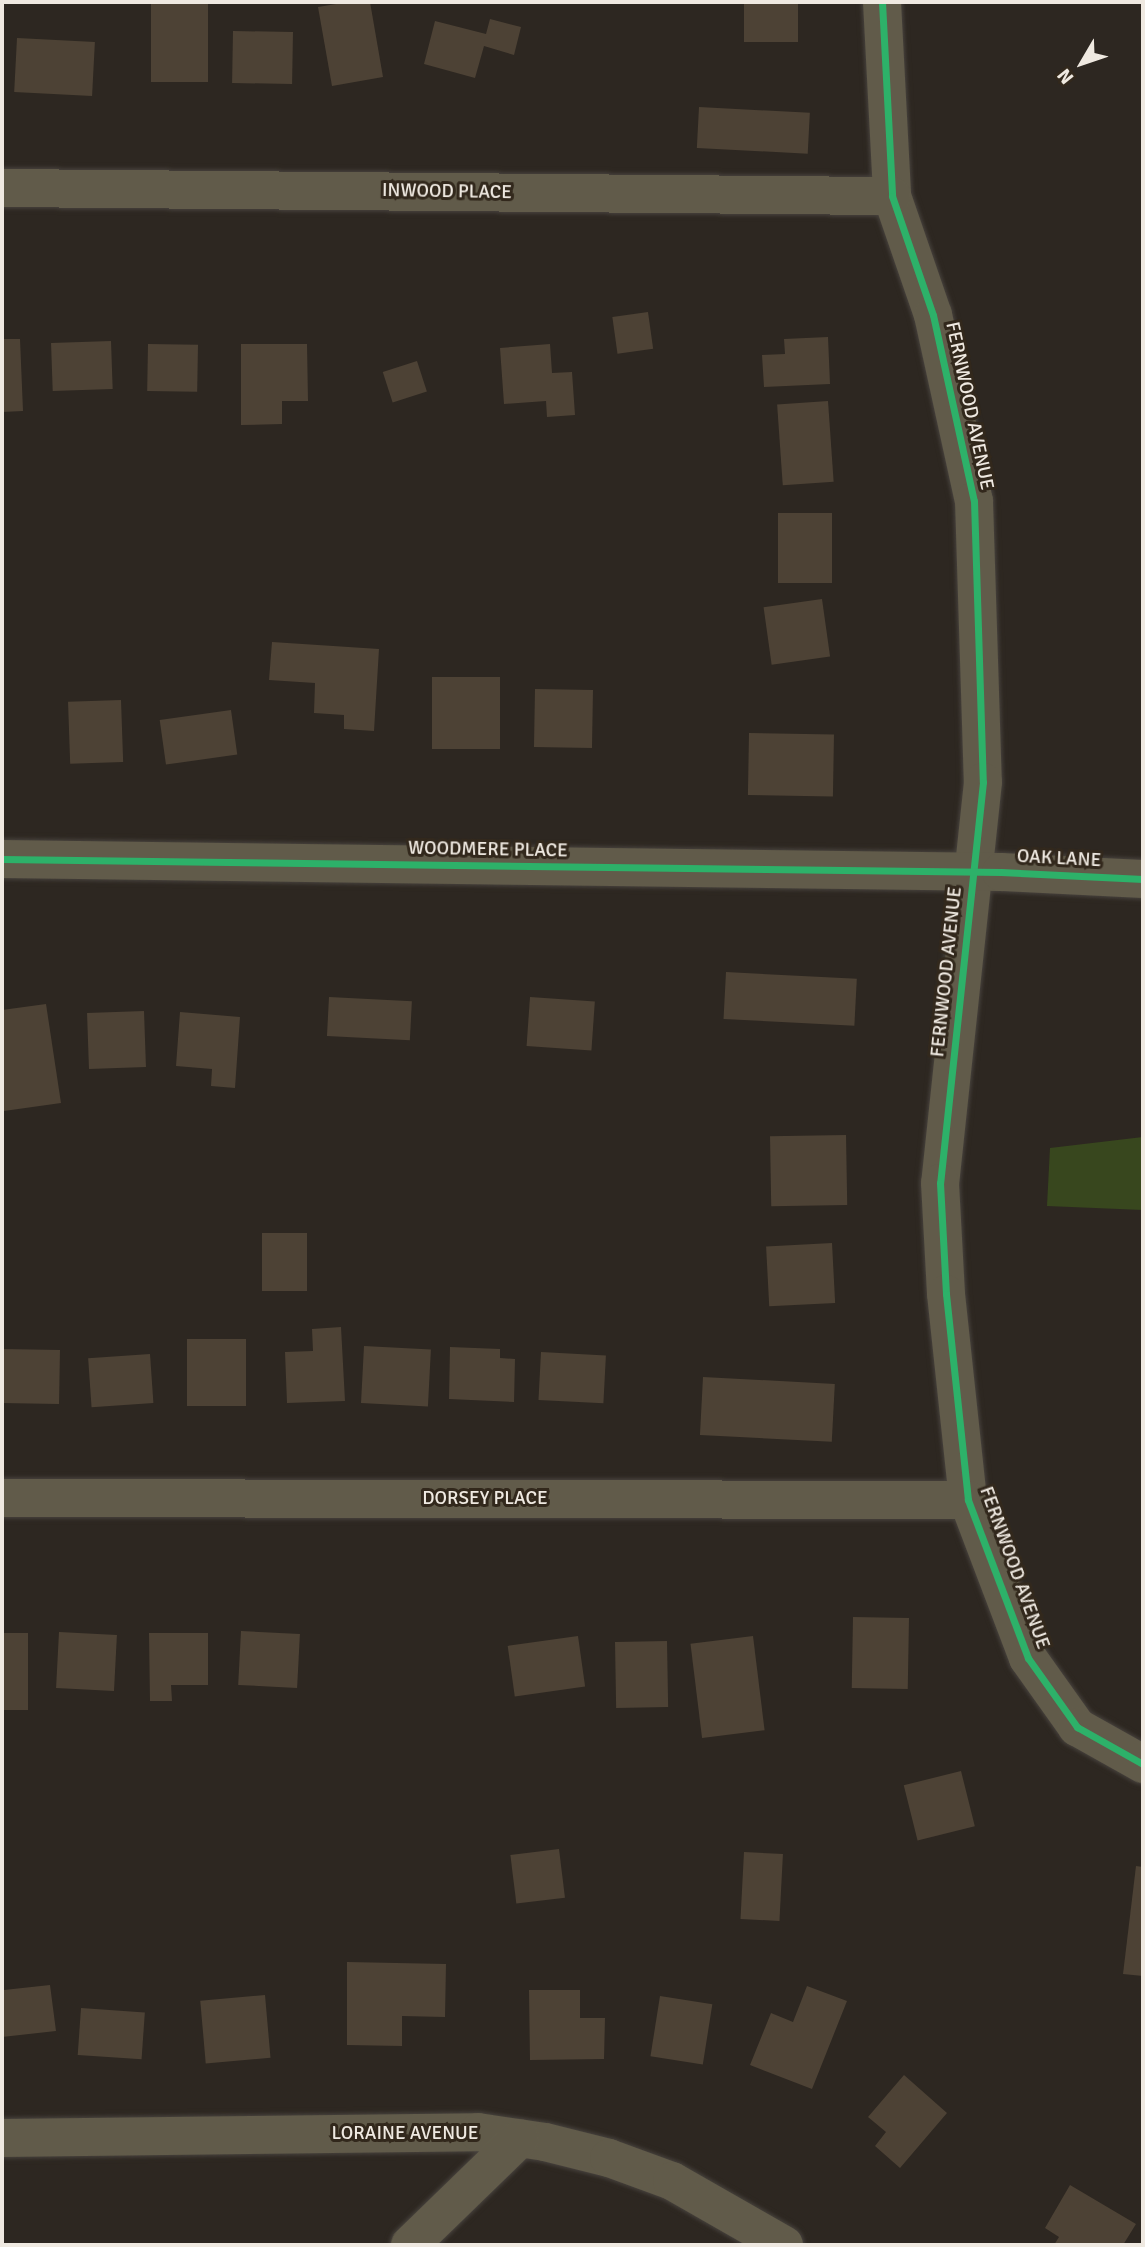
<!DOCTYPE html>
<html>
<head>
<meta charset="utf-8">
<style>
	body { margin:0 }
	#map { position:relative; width:1145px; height:2247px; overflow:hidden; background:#2d2721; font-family:Signika,sans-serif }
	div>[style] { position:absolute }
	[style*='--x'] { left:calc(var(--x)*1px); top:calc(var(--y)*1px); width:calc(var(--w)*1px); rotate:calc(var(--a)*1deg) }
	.green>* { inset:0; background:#38471e }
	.building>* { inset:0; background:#4d4235; transform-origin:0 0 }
	.roads { filter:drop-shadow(0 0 2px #47423d) drop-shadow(0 0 2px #47423d) }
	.minor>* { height:38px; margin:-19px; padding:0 19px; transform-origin:19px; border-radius:19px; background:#615b4a }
	.cycleway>* { height:7px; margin:-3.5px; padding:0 3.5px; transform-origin:3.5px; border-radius:3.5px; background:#2db169 }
	span { translate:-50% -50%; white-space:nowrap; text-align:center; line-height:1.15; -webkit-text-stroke:6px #32281c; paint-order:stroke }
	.street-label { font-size:19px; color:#efe9e1 }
	.frame { position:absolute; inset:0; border:4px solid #efe9e1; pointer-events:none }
	.north { position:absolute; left:1047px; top:28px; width:70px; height:70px; -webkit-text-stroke:5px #32281c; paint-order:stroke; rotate:231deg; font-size:19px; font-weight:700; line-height:28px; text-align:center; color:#efe9e1 }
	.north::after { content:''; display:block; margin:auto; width:24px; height:32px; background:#efe9e1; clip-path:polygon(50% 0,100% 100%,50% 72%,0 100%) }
</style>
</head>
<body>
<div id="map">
	<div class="green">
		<div style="clip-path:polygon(1143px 1137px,1143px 1210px,1047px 1206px,1050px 1148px)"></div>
	</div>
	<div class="building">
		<div style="left:151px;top:2px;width:57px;height:80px"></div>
		<div style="clip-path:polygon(348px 2px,370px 2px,383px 77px,332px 86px,318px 7px)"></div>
		<div style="left:744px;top:2px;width:54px;height:40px"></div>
		<div style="clip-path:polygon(490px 19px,521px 27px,514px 55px,484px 46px,475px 78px,424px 64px,435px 21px,486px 34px)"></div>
		<div style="left:233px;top:31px;width:60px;height:52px;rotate:1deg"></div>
		<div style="left:17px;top:38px;width:78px;height:54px;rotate:3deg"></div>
		<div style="left:699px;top:107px;width:111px;height:41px;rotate:3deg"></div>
		<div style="left:648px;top:312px;width:37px;height:36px;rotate:82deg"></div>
		<div style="clip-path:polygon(828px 337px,830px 384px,764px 387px,762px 355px,785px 354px,784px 339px)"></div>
		<div style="clip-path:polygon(2px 339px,20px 339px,23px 411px,2px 412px)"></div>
		<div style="left:111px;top:341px;width:48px;height:60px;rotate:88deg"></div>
		<div style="left:148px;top:344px;width:50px;height:47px;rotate:1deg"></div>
		<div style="clip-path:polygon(241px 344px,307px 344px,308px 401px,282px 401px,282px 424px,241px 425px)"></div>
		<div style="clip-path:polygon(550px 344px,552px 373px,572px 372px,575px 415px,547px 417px,546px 401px,504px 404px,500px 348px)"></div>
		<div style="left:417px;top:361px;width:32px;height:36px;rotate:72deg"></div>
		<div style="left:828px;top:401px;width:81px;height:51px;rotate:86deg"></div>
		<div style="left:778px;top:513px;width:54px;height:70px"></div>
		<div style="left:822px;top:599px;width:58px;height:59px;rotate:82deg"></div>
		<div style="clip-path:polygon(272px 642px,379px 649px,374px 731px,344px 729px,344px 715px,314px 713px,315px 683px,269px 680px)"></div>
		<div style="left:432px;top:677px;width:68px;height:72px"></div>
		<div style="left:535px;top:689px;width:58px;height:58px;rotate:1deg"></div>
		<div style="left:121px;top:700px;width:62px;height:53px;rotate:88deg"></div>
		<div style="left:231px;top:710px;width:45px;height:72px;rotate:82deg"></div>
		<div style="left:749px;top:733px;width:85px;height:62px;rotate:1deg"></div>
		<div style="left:726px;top:972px;width:131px;height:47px;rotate:3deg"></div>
		<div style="left:329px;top:997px;width:83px;height:39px;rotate:3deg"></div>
		<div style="left:530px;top:997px;width:65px;height:49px;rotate:4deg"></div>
		<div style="clip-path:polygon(46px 1004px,61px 1103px,4px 1111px,2px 1010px)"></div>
		<div style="left:144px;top:1011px;width:56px;height:57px;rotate:88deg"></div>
		<div style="clip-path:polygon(180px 1012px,240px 1017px,235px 1088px,211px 1086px,212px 1069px,176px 1066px)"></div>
		<div style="left:846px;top:1135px;width:70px;height:76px;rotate:89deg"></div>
		<div style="left:262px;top:1233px;width:45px;height:58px"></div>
		<div style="left:832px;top:1243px;width:60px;height:66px;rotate:87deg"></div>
		<div style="clip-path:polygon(341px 1327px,345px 1401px,287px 1403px,285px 1352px,313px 1351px,312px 1329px)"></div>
		<div style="left:187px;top:1339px;width:59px;height:67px"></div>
		<div style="left:364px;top:1346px;width:67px;height:57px;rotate:3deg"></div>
		<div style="clip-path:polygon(450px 1347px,500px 1349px,500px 1358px,515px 1359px,514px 1402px,449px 1399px)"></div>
		<div style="left:2px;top:1349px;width:58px;height:54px;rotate:1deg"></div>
		<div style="left:541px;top:1352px;width:65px;height:48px;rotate:3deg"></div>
		<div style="left:150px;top:1354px;width:49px;height:62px;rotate:86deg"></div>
		<div style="left:703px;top:1377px;width:132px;height:58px;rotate:3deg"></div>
		<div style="left:853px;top:1617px;width:56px;height:71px;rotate:1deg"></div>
		<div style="left:241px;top:1631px;width:59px;height:54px;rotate:3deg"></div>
		<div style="left:59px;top:1632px;width:58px;height:56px;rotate:3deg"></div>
		<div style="left:2px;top:1633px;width:26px;height:77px"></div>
		<div style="clip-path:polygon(149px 1633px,208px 1633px,208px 1685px,171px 1685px,172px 1701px,150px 1701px)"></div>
		<div style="left:578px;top:1636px;width:51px;height:71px;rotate:82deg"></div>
		<div style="left:753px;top:1636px;width:95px;height:63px;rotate:83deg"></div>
		<div style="left:667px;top:1641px;width:66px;height:52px;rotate:89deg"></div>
		<div style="left:961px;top:1771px;width:57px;height:59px;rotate:76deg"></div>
		<div style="left:559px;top:1849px;width:49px;height:49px;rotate:83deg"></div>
		<div style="left:744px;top:1852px;width:39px;height:67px;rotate:3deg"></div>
		<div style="clip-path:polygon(1136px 1866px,1143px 1867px,1143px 1976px,1123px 1974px)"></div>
		<div style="clip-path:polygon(347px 1962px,446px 1964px,445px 2017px,402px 2016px,402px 2046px,347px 2045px)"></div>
		<div style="clip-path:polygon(2px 1984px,4px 1990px,50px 1985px,56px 2031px,2px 2037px)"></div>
		<div style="clip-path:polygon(807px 1986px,847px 2001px,812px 2089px,750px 2065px,771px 2013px,793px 2022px)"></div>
		<div style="clip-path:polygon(529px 1990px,580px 1990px,580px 2018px,605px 2018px,604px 2059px,530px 2060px)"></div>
		<div style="left:265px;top:1995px;width:63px;height:65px;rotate:85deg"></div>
		<div style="left:660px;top:1996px;width:53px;height:61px;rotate:9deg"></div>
		<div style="left:81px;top:2008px;width:64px;height:47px;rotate:4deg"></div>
		<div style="clip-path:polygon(904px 2075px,947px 2113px,900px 2168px,875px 2146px,886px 2132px,868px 2117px)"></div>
		<div style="clip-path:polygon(1070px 2185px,1136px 2224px,1123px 2245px,1054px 2245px,1059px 2237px,1045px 2228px)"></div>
	</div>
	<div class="roads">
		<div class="minor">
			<div style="--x:882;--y:2;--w:194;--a:87"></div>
			<div style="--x:892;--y:196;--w:126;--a:71"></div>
			<div style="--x:933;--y:315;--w:190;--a:77.6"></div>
			<div style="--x:974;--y:501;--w:281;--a:88.2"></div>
			<div style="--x:983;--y:782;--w:403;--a:96.1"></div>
			<div style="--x:940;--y:1183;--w:111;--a:86.9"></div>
			<div style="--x:946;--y:1294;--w:207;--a:83.9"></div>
			<div style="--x:968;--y:1500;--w:169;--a:69.2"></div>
			<div style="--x:1028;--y:1658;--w:85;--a:54.6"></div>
			<div style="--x:1077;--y:1727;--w:76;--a:29.3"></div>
			<div style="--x:2;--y:188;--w:890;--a:0.52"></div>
			<div style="--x:2;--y:859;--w:999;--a:0.75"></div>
			<div style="--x:1001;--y:872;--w:142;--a:2.8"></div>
			<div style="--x:2;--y:1498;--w:966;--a:0.12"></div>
			<div style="--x:2;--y:2138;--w:476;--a:-0.7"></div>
			<div style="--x:478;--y:2132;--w:68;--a:8.5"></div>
			<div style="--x:545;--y:2142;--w:66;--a:14"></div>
			<div style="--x:609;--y:2158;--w:67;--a:20.1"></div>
			<div style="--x:672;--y:2181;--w:129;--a:29.7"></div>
			<div style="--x:410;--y:2245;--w:153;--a:-44.2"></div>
		</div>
	</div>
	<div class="cycleway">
		<div style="--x:882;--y:2;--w:194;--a:87"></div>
		<div style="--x:892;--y:196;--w:126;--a:71"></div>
		<div style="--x:933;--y:315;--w:190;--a:77.6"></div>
		<div style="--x:974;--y:501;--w:281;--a:88.2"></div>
		<div style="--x:983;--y:782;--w:403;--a:96.1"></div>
		<div style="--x:940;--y:1183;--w:111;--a:86.9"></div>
		<div style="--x:946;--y:1294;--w:207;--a:83.9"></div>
		<div style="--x:968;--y:1500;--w:169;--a:69.2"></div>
		<div style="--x:1028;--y:1658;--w:85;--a:54.6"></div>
		<div style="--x:1077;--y:1727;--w:76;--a:29.3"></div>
		<div style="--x:2;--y:859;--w:999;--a:0.75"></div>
		<div style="--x:1001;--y:872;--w:142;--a:2.8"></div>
	</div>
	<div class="street-label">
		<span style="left:447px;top:192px;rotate:1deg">INWOOD PLACE</span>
		<span style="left:969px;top:406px;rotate:78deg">FERNWOOD AVENUE</span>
		<span style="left:488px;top:850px;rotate:1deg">WOODMERE PLACE</span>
		<span style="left:1059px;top:859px;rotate:3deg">OAK LANE</span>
		<span style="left:947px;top:972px;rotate:-84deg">FERNWOOD AVENUE</span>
		<span style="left:485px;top:1499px">DORSEY PLACE</span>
		<span style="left:1014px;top:1568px;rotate:70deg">FERNWOOD AVENUE</span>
		<span style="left:405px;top:2134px">LORAINE AVENUE</span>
	</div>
	<div class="frame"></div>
	<div class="north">N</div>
</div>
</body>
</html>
